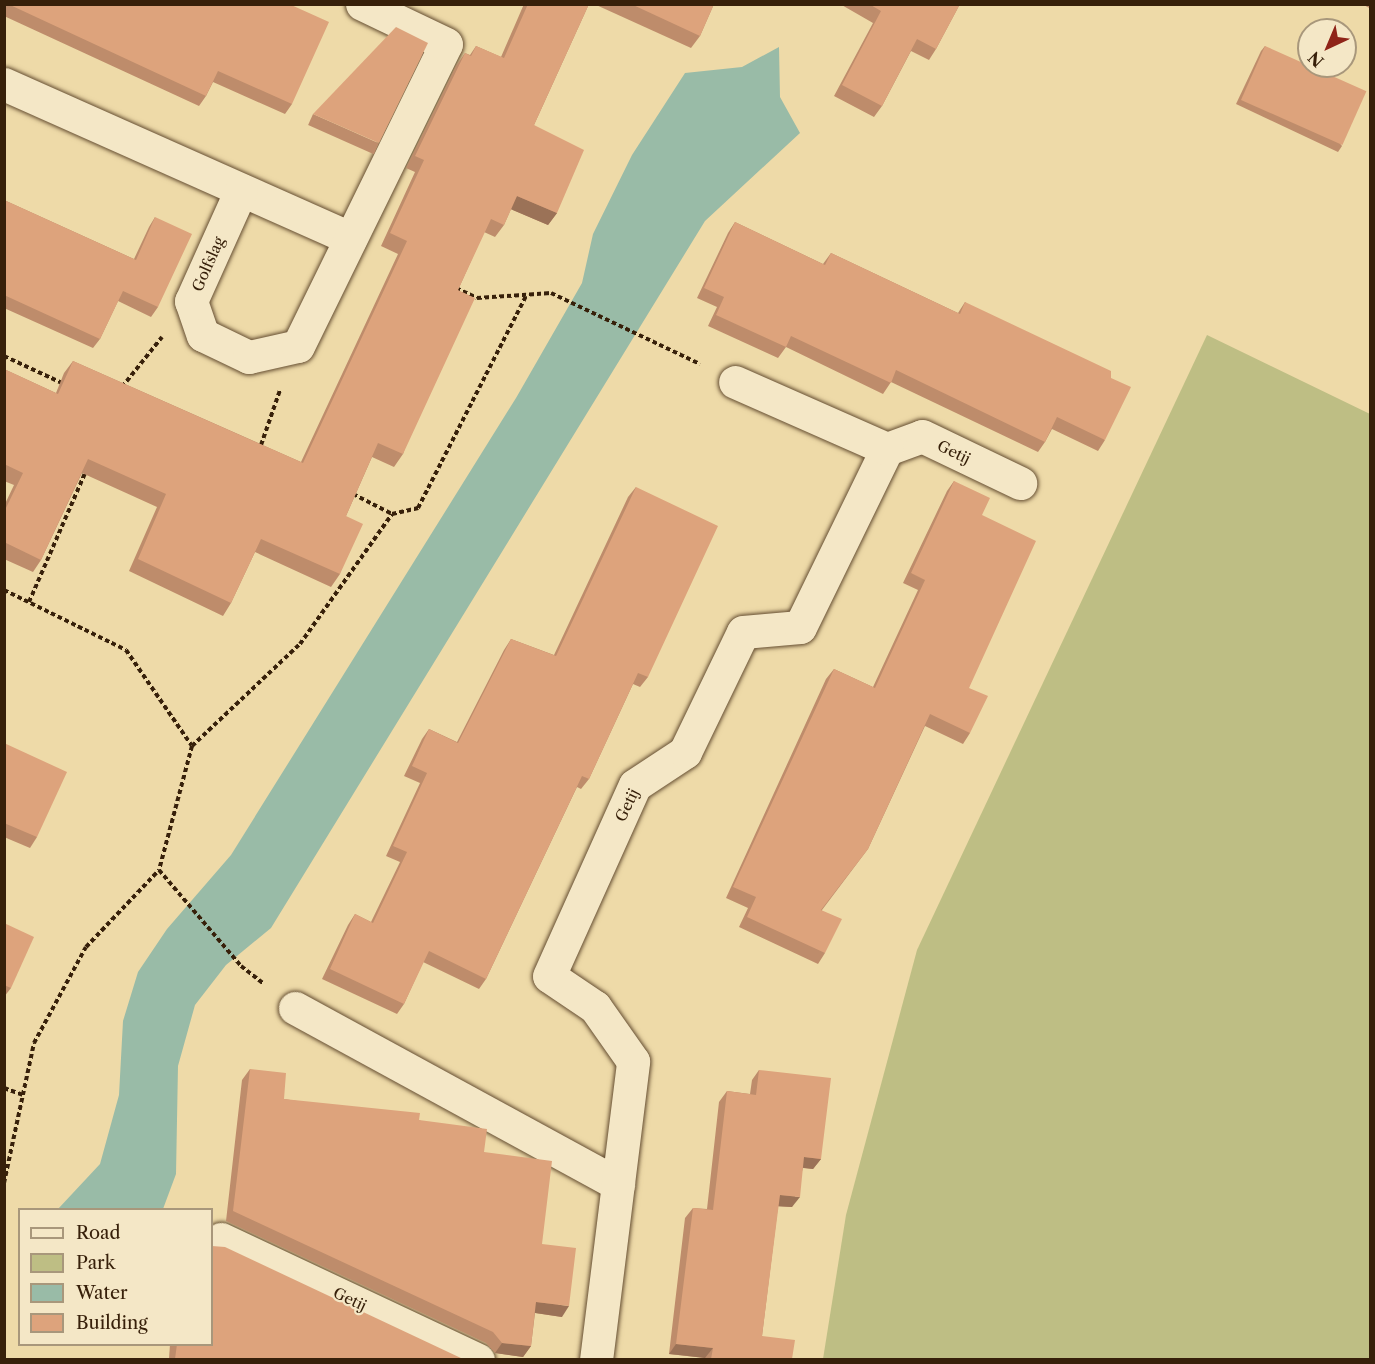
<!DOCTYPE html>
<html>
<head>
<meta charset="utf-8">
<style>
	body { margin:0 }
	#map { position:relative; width:1375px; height:1364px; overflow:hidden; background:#eedaa8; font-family:"Libre Caslon Text",serif }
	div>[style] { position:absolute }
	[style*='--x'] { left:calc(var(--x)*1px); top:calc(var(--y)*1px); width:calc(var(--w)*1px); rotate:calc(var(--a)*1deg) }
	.green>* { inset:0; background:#bebe84 }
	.water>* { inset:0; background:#99bba7 }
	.path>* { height:4px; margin-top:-2px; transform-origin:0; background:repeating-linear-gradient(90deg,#37200a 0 4.5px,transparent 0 7.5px) }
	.roads { filter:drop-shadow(0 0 2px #654e32) drop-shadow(0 0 2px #654e32) }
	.minor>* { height:33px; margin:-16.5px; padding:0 16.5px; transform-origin:16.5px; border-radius:16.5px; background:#f4e7c6 }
	.wall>* { inset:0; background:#be8c6b; transform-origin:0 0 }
	.shaded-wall>* { inset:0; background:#9b7257 }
	.building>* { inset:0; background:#dda37c; transform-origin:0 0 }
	span { translate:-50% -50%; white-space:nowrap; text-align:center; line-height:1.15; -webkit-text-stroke:4.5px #f4e7c6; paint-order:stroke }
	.street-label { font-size:15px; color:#37200a }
	.frame { position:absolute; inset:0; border:6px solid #37200a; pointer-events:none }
	.legend { position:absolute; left:18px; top:1208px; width:195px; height:138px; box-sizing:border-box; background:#f4e7c6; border:2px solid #a8977b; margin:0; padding:8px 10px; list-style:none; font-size:18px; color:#37200a }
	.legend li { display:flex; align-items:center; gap:12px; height:30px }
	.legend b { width:30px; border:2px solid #a8977b }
	.north { position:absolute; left:1297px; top:18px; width:60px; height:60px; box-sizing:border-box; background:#f4e7c6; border:2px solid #a8977b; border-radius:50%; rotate:224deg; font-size:16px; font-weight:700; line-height:24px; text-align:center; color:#37200a }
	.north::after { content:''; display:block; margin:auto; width:21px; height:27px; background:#8f2418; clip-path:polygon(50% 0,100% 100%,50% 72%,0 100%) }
</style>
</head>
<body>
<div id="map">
	<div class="green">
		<div style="clip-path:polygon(1207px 335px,1370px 414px,1370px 1359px,823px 1359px,846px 1215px,917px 950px)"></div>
	</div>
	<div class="water">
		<div style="clip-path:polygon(779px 47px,780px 97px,800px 133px,705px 221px,271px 928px,226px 965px,195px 1005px,178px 1066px,176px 1174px,163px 1209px,58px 1209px,100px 1164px,119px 1095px,123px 1021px,138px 972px,167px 929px,231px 855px,516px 398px,582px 283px,593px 234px,632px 155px,685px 73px,742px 67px)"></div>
	</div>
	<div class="path">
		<div style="--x:456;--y:288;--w:23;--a:25"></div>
		<div style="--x:477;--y:298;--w:74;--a:-3.9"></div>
		<div style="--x:551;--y:293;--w:165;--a:25.5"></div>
		<div style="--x:4;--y:356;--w:66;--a:25"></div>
		<div style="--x:122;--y:387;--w:64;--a:-51.3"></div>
		<div style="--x:261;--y:445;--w:58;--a:-70.9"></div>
		<div style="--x:353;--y:494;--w:44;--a:27.1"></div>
		<div style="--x:4;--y:590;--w:136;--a:26.2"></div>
		<div style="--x:126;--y:650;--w:116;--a:55.5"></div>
		<div style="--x:192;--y:746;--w:128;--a:104.9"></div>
		<div style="--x:159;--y:870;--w:126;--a:49.5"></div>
		<div style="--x:241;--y:966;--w:29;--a:38"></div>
		<div style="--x:29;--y:602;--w:143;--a:-66.5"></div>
		<div style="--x:192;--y:746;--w:149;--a:-43.4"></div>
		<div style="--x:300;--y:644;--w:159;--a:-54.7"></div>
		<div style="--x:392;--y:514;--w:27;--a:-13"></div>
		<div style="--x:418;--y:508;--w:240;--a:-63"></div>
		<div style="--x:4;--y:1088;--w:20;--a:20"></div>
		<div style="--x:4;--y:1183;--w:143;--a:-77.9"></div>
		<div style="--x:34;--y:1043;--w:109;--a:-61.6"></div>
		<div style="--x:86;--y:947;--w:106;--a:-46.5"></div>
	</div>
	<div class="roads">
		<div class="minor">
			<div style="--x:4;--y:84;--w:379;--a:24"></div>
			<div style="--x:241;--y:190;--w:122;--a:114.2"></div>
			<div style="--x:191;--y:301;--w:36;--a:71"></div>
			<div style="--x:203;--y:335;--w:51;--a:25.6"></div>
			<div style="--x:249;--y:357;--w:50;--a:-12.7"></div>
			<div style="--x:298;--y:346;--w:336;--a:-63.9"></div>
			<div style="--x:446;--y:44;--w:93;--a:-154.5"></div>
			<div style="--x:887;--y:449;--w:37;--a:-20"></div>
			<div style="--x:922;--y:436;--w:109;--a:25.6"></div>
			<div style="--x:295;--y:1008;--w:368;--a:28.6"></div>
			<div style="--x:221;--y:1239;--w:284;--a:25.2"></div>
			<div style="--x:596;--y:1360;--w:301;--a:-82.9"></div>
			<div style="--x:633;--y:1061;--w:66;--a:-125.1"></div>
			<div style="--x:595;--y:1007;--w:55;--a:-146"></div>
			<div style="--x:549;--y:976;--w:209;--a:-65.8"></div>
			<div style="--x:635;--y:785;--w:60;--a:-33.4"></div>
			<div style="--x:685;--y:752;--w:133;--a:-64.2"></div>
			<div style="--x:743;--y:632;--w:57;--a:-5"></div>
			<div style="--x:800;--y:627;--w:198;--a:-64"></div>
			<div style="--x:887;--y:449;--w:166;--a:-156.2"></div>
		</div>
	</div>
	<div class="wall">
		<div style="clip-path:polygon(4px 4px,289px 4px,292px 104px,285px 114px,213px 82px,206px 96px,199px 106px,4px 16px)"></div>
		<div style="clip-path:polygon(524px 4px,589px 4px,534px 125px,557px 213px,548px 225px,511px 209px,504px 225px,495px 237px,484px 232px,458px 290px,403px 454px,394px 467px,372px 457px,346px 516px,340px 574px,331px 587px,255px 552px,231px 603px,223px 616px,129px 571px,157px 507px,82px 473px,41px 560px,33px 572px,4px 559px,4px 506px,14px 485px,4px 481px,4px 369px,56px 393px,64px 373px,73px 361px,301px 462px,398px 254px,381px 246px,415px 172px,406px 168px,456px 66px,465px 53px,470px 55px,476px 46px,501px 57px)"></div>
		<div style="clip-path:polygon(594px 4px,714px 4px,700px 36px,691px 48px)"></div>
		<div style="clip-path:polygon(840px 4px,960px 4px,936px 49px,929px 60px,911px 51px,882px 106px,874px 117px,834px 96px,873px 23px)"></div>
		<div style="clip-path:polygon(1362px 4px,1371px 4px,1371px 9px)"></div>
		<div style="clip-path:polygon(1265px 46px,1342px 146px,1338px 152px,1236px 104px,1261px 51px)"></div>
		<div style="left:313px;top:114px;width:72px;height:12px;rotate:24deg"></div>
		<div style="clip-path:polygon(4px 200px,134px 259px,149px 227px,155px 217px,158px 307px,151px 317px,118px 301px,100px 339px,93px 348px,4px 308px)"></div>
		<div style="clip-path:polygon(735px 222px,823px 264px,831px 253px,958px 313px,965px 302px,1105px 440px,1098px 451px,1052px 429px,1045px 442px,1038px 452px,891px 382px,883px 394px,786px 347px,778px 358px,708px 326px,717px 307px,697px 298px,728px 233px)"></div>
		<div style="clip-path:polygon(954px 481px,982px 515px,969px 688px,970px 733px,963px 744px,925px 726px,868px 849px,822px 910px,825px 953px,818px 964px,739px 927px,748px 908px,726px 898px,826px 679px,834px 669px,873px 687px,918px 590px,903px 583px,947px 491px)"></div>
		<div style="clip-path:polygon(636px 487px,648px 677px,640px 687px,633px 684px,589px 779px,581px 789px,577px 787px,486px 979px,479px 989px,423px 962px,404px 1004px,397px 1014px,322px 979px,348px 925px,355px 914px,371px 922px,400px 862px,386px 856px,420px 783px,404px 776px,422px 739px,429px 729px,457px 742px,504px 650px,511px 639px,554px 655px,628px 497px)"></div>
		<div style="clip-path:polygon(4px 743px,37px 837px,30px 848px,4px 837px)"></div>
		<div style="clip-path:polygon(4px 923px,11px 988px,4px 997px)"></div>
		<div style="clip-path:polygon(250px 1069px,284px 1099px,419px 1120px,484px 1152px,542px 1244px,562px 1317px,535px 1313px,531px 1346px,523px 1357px,495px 1353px,486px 1343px,226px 1221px,242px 1080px)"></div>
		<div style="clip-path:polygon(759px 1070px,821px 1159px,813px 1169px,803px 1168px,792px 1207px,778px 1206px,762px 1336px,792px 1359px,705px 1359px,705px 1358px,669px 1354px,685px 1218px,693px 1208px,707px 1209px,719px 1102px,727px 1091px,750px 1094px,752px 1080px)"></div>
		<div style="clip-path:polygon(170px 1344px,212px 1344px,463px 1359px,169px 1359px)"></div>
	</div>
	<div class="shaded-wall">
		<div style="clip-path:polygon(517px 196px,557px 213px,548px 225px,508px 208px)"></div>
		<div style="clip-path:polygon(804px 1157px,821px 1159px,813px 1169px,797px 1167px)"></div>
		<div style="clip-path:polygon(780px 1195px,800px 1197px,792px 1207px,772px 1206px)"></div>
		<div style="clip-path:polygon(536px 1302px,569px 1306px,562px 1317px,529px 1312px)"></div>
		<div style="clip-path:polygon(502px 1343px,531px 1346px,523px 1357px,495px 1353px)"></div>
		<div style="clip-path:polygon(676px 1344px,713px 1348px,705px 1358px,669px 1354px)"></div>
	</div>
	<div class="building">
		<div style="clip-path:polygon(8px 4px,289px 4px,329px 22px,292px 104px,218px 71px,206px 96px)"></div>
		<div style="clip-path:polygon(528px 4px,589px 4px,534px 125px,584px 150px,557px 213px,517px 196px,504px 225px,491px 219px,458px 290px,475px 298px,403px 454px,378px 443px,346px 516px,363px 524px,340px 574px,261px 539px,231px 603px,138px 559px,166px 494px,88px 459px,41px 560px,4px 542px,4px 512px,23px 473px,4px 464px,4px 369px,58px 394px,73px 361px,303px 463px,407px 241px,390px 233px,424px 160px,415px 156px,465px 53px,471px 56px,476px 46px,504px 58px)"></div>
		<div style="clip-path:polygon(631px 4px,714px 4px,700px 36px)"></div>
		<div style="clip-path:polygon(869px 4px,960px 4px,936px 49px,917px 39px,882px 106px,842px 85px,881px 11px)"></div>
		<div style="clip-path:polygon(396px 27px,428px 43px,379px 143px,313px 114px)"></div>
		<div style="left:1265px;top:46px;width:111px;height:59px;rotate:24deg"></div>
		<div style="clip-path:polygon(4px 200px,136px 260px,155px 217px,192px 234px,158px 307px,123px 291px,100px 339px,4px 295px)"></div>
		<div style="clip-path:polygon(735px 222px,825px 265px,831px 253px,960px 314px,965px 302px,1111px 371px,1111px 378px,1131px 387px,1105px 440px,1057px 417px,1045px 442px,896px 370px,891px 383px,791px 336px,786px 347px,716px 315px,724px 297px,704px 288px)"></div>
		<div style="clip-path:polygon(954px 481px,990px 498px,982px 515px,1036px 541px,969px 688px,988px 696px,970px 733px,930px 714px,868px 849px,821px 910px,842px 919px,825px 953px,747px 917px,756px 897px,733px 887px,834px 669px,875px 688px,925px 580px,911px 573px)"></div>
		<div style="clip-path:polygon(636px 487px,718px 526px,648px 677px,638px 673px,589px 779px,582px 776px,486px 979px,429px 951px,404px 1004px,330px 969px,355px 914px,373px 923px,407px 852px,393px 846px,427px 773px,412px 766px,429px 729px,458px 743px,511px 639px,556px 656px)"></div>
		<div style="clip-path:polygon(4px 743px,67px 772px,37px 837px,4px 823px)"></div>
		<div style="clip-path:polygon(4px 923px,34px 937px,11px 988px,4px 985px)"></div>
		<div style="clip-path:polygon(250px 1069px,286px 1073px,284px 1099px,420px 1113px,419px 1120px,487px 1129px,484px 1152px,552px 1161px,542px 1244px,576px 1248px,569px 1306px,536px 1302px,531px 1346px,502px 1343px,493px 1332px,233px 1211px)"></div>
		<div style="clip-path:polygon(759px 1070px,831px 1078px,821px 1159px,804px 1157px,800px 1197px,780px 1195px,762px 1336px,795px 1340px,792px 1359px,711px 1359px,713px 1348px,676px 1344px,693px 1208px,713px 1210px,727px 1091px,756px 1095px)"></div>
		<div style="clip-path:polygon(212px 1246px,225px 1247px,463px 1359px,175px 1359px,177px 1344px,212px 1344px)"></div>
	</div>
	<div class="street-label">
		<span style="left:208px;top:264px;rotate:-66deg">Golfslag</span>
		<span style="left:954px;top:452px;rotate:26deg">Getij</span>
		<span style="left:627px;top:805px;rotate:-64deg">Getij</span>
		<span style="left:350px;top:1299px;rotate:25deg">Getij</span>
	</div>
	<div class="frame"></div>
	<ul class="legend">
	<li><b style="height:8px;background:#f4e7c6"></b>Road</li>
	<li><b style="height:16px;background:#bebe84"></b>Park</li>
	<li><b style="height:16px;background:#99bba7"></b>Water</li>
	<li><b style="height:16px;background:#dda37c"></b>Building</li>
	</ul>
	<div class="north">N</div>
</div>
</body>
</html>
